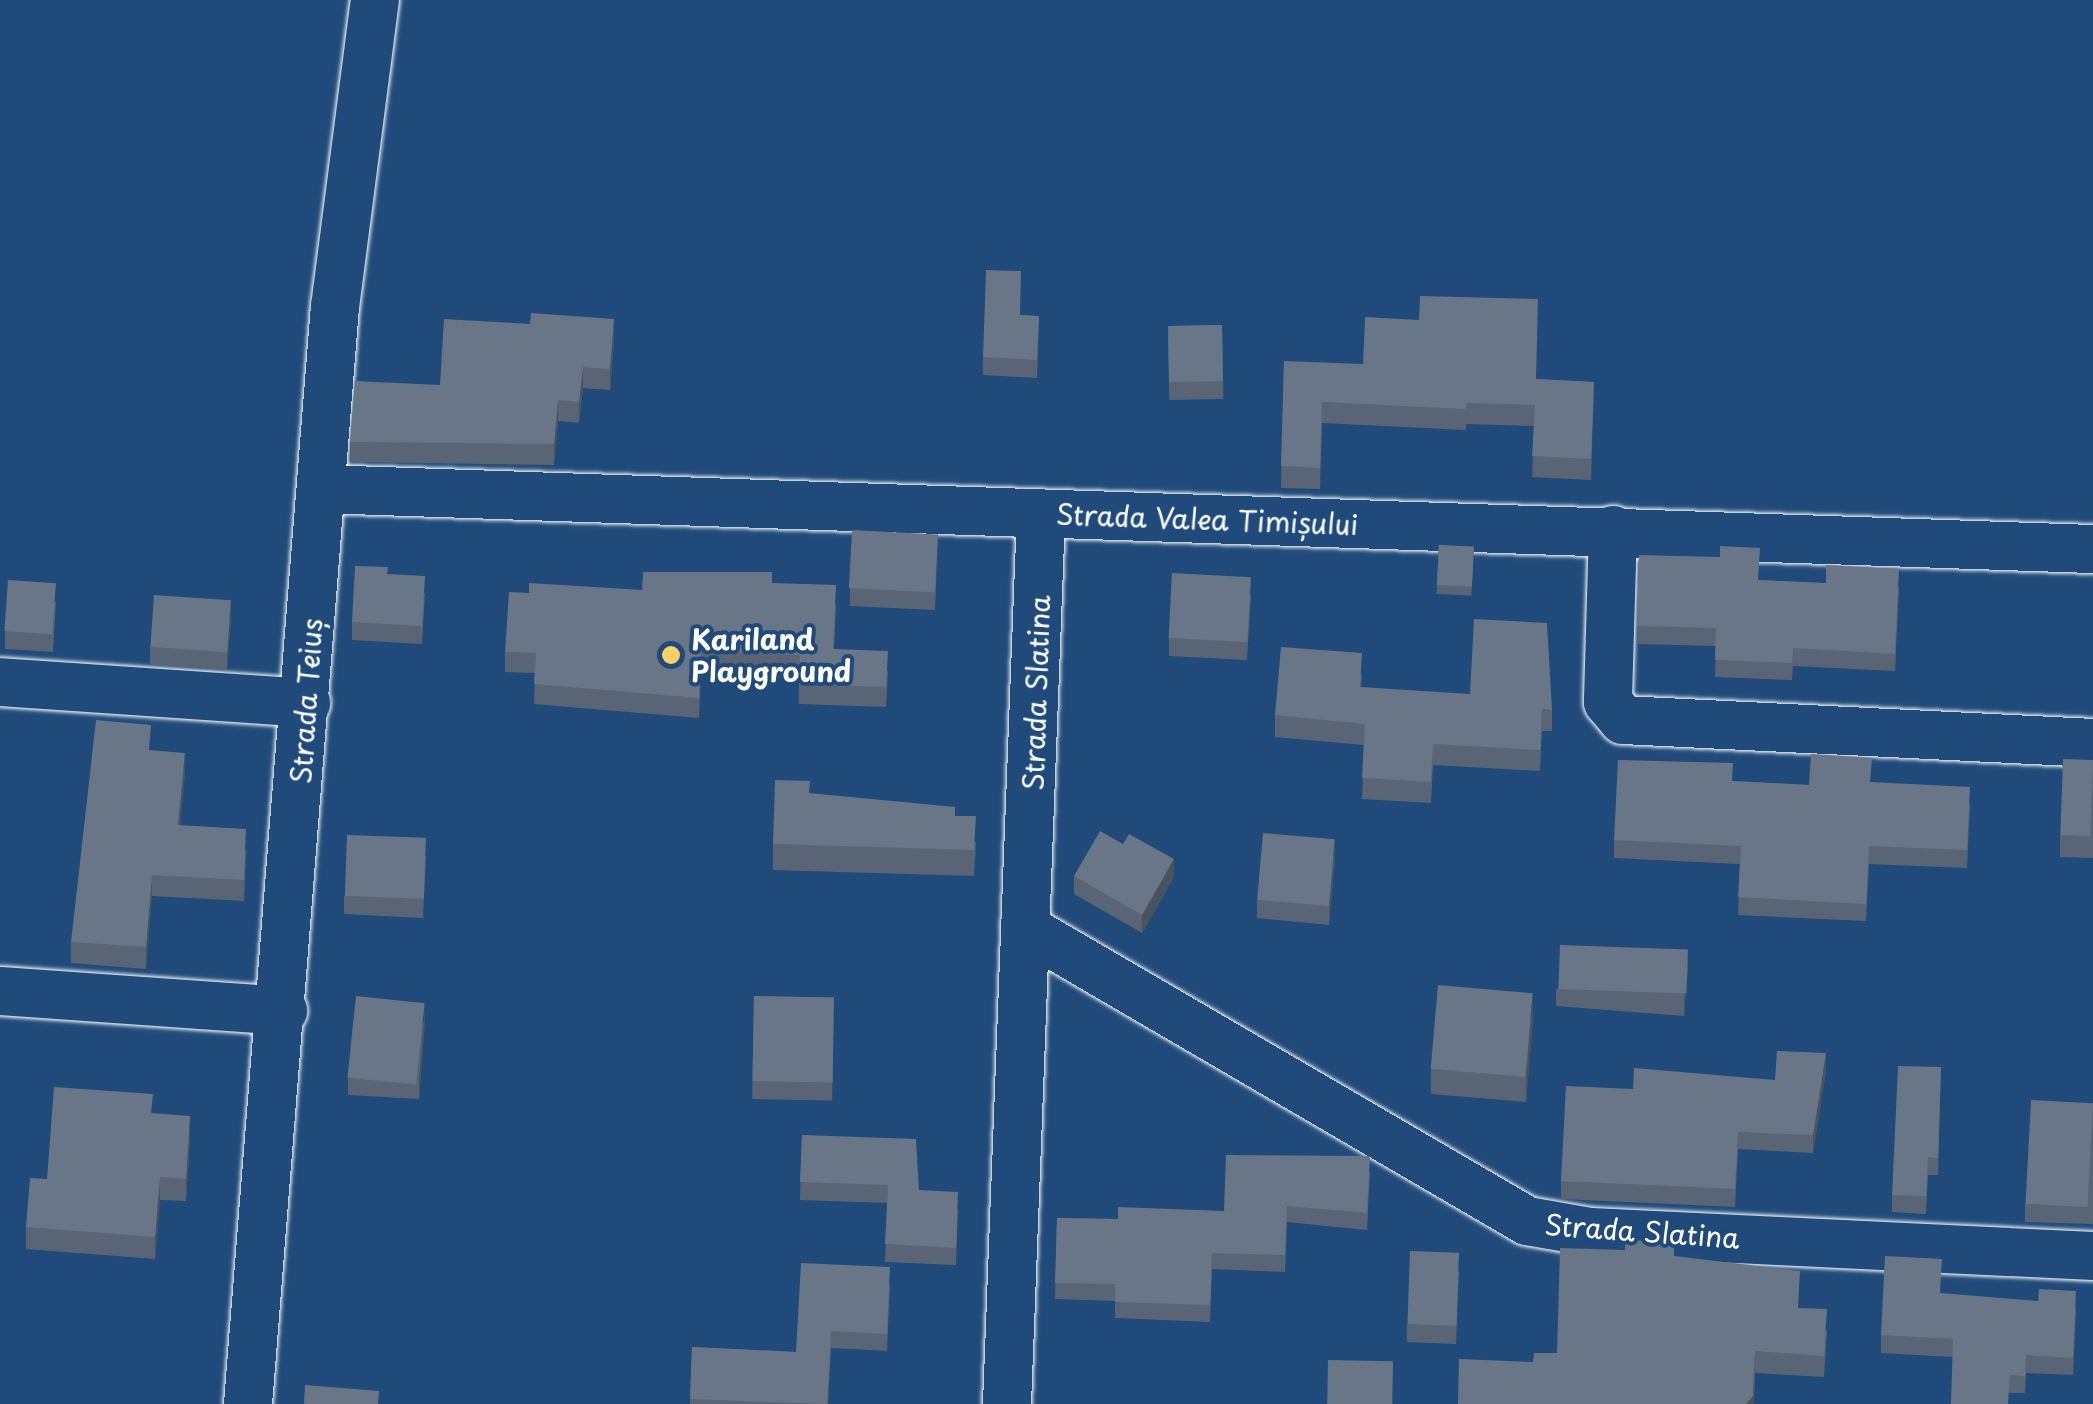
<!DOCTYPE html>
<html>
<head>
<meta charset="utf-8">
<style>
	body { margin:0 }
	#map { position:relative; width:2093px; height:1404px; overflow:hidden; background:#1f4a7a; font-family:"Playpen Sans",sans-serif }
	div>[style] { position:absolute }
	[style*='--x'] { left:calc(var(--x)*1px); top:calc(var(--y)*1px); width:calc(var(--w)*1px); rotate:calc(var(--a)*1deg) }
	.roads { filter:drop-shadow(0 0 2px #fff) drop-shadow(0 0 2px #fff) }
	.minor>* { height:48px; margin:-24px; padding:0 24px; transform-origin:24px; border-radius:24px; background:#1f4a7a }
	.wall>* { inset:0; background:#596574; transform-origin:0 0 }
	.shaded-wall>* { inset:0; background:#49535e }
	.building>* { inset:0; background:#687687; transform-origin:0 0 }
	.dots>* { width:28px; height:28px; translate:-50% -50%; box-sizing:border-box; border:5px solid #1f4a7a; border-radius:50% }
	span { translate:-50% -50%; white-space:nowrap; text-align:center; line-height:1.15; -webkit-text-stroke:8px #1f4a7a; paint-order:stroke }
	.street-label { font-size:28px; color:#fff }
	.poi-label { font-size:28px; color:#fff; font-weight:700 }
	.left { translate:0 -50%; text-align:left }
</style>
</head>
<body>
<div id="map">
	<div class="roads">
		<div class="minor">
			<div style="--x:321;--y:489;--w:1773;--a:1.94"></div>
			<div style="--x:1613;--y:530;--w:172;--a:91.7"></div>
			<div style="--x:1608;--y:702;--w:23;--a:50"></div>
			<div style="--x:1623;--y:720;--w:471;--a:2.8"></div>
			<div style="--x:0;--y:682;--w:307;--a:3.9"></div>
			<div style="--x:1030;--y:931;--w:575;--a:30.26"></div>
			<div style="--x:1527;--y:1221;--w:65;--a:9.8"></div>
			<div style="--x:1591;--y:1232;--w:503;--a:2.74"></div>
			<div style="--x:0;--y:991;--w:284;--a:4"></div>
			<div style="--x:248;--y:1404;--w:1100;--a:-85.47"></div>
			<div style="--x:335;--y:307;--w:310;--a:-82.6"></div>
			<div style="--x:1007;--y:1404;--w:891;--a:-87.81"></div>
		</div>
	</div>
	<div class="wall">
		<div style="clip-path:polygon(1020px 315px,1039px 316px,1037px 378px,983px 375px,983px 357px)"></div>
		<div style="left:1222px;top:325px;width:74px;height:54px;rotate:89deg"></div>
		<div style="clip-path:polygon(614px 340px,610px 390px,583px 388px,579px 423px,558px 421px,554px 465px,350px 462px,350px 442px)"></div>
		<div style="clip-path:polygon(1284px 361px,1536px 379px,1594px 382px,1591px 480px,1532px 477px,1534px 426px,1466px 424px,1466px 430px,1322px 423px,1320px 489px,1281px 488px)"></div>
		<div style="clip-path:polygon(938px 534px,935px 610px,850px 606px,850px 588px)"></div>
		<div style="left:1439px;top:545px;width:35px;height:49px;rotate:3deg"></div>
		<div style="clip-path:polygon(1639px 555px,1759px 580px,1899px 587px,1895px 671px,1793px 666px,1792px 680px,1715px 677px,1716px 646px,1637px 644px)"></div>
		<div style="clip-path:polygon(772px 583px,836px 605px,834px 649px,888px 671px,886px 707px,799px 704px,799px 675px,701px 672px,699px 718px,534px 704px,535px 673px,505px 672px,505px 652px,529px 593px,642px 590px)"></div>
		<div style="clip-path:polygon(425px 593px,422px 644px,352px 640px,352px 622px)"></div>
		<div style="clip-path:polygon(1251px 594px,1247px 660px,1169px 656px,1169px 638px)"></div>
		<div style="clip-path:polygon(56px 601px,53px 652px,5px 649px,5px 631px)"></div>
		<div style="clip-path:polygon(231px 618px,227px 670px,150px 665px,150px 647px)"></div>
		<div style="clip-path:polygon(1362px 674px,1361px 687px,1552px 710px,1552px 731px,1542px 731px,1540px 771px,1433px 765px,1431px 803px,1362px 799px,1364px 745px,1275px 737px,1275px 715px)"></div>
		<div style="clip-path:polygon(151px 750px,185px 774px,180px 825px,246px 850px,244px 901px,152px 896px,146px 969px,71px 963px,71px 942px)"></div>
		<div style="clip-path:polygon(2093px 760px,2093px 858px,2060px 857px,2060px 835px)"></div>
		<div style="clip-path:polygon(1733px 781px,1809px 785px,1871px 782px,1970px 804px,1967px 868px,1869px 864px,1866px 921px,1738px 915px,1740px 864px,1614px 858px,1614px 840px)"></div>
		<div style="clip-path:polygon(810px 793px,976px 842px,974px 876px,773px 870px,773px 844px)"></div>
		<div style="clip-path:polygon(426px 856px,423px 918px,344px 914px,344px 896px)"></div>
		<div style="clip-path:polygon(1335px 857px,1329px 925px,1257px 918px,1257px 900px)"></div>
		<div style="clip-path:polygon(1074px 876px,1174px 877px,1142px 933px,1074px 894px)"></div>
		<div style="clip-path:polygon(1688px 967px,1684px 1016px,1556px 1006px,1556px 989px)"></div>
		<div style="left:754px;top:996px;width:80px;height:103px;rotate:1deg"></div>
		<div style="clip-path:polygon(1533px 1019px,1526px 1102px,1431px 1094px,1431px 1069px)"></div>
		<div style="clip-path:polygon(425px 1021px,419px 1099px,348px 1095px,348px 1078px)"></div>
		<div style="clip-path:polygon(1941px 1067px,1938px 1175px,1928px 1175px,1926px 1214px,1892px 1212px,1892px 1195px)"></div>
		<div style="clip-path:polygon(1826px 1071px,1813px 1153px,1738px 1149px,1735px 1207px,1561px 1199px,1561px 1181px,1775px 1080px)"></div>
		<div style="clip-path:polygon(2093px 1103px,2093px 1224px,2025px 1222px,2025px 1204px)"></div>
		<div style="clip-path:polygon(153px 1114px,190px 1139px,186px 1201px,160px 1200px,155px 1259px,26px 1249px,26px 1227px,47px 1179px)"></div>
		<div style="clip-path:polygon(802px 1135px,958px 1210px,956px 1265px,885px 1262px,887px 1203px,800px 1200px)"></div>
		<div style="clip-path:polygon(1370px 1172px,1367px 1230px,1287px 1222px,1285px 1272px,1212px 1269px,1210px 1322px,1115px 1318px,1115px 1301px,1055px 1299px,1057px 1218px,1118px 1219px,1224px 1211px)"></div>
		<div style="clip-path:polygon(1674px 1256px,1799px 1308px,1827px 1331px,1824px 1377px,1755px 1373px,1754px 1404px,1458px 1404px,1533px 1362px,1557px 1353px)"></div>
		<div style="clip-path:polygon(1459px 1271px,1456px 1344px,1407px 1342px,1407px 1324px)"></div>
		<div style="clip-path:polygon(890px 1285px,887px 1351px,831px 1348px,828px 1404px,690px 1404px,692px 1347px,796px 1352px)"></div>
		<div style="clip-path:polygon(1941px 1293px,2076px 1309px,2073px 1375px,2026px 1373px,2025px 1393px,2010px 1393px,1953px 1357px,1881px 1353px,1881px 1335px)"></div>
	</div>
	<div class="shaded-wall">
		<div style="clip-path:polygon(614px 319px,614px 340px,610px 390px,610px 369px)"></div>
		<div style="clip-path:polygon(583px 367px,583px 388px,579px 423px,579px 402px)"></div>
		<div style="clip-path:polygon(558px 400px,558px 421px,554px 465px,554px 444px)"></div>
		<div style="clip-path:polygon(231px 600px,231px 618px,227px 670px,227px 652px)"></div>
		<div style="clip-path:polygon(185px 753px,185px 774px,178px 846px,178px 825px)"></div>
		<div style="clip-path:polygon(1335px 839px,1335px 857px,1329px 925px,1329px 907px)"></div>
		<div style="clip-path:polygon(1174px 859px,1174px 877px,1142px 933px,1142px 915px)"></div>
		<div style="clip-path:polygon(152px 875px,152px 896px,146px 969px,146px 947px)"></div>
		<div style="clip-path:polygon(1688px 949px,1688px 967px,1684px 1016px,1684px 998px)"></div>
		<div style="clip-path:polygon(1533px 993px,1533px 1019px,1526px 1102px,1526px 1076px)"></div>
		<div style="clip-path:polygon(425px 1003px,425px 1021px,419px 1099px,419px 1081px)"></div>
		<div style="clip-path:polygon(1826px 1053px,1826px 1071px,1813px 1153px,1813px 1135px)"></div>
		<div style="clip-path:polygon(190px 1116px,190px 1139px,186px 1201px,186px 1179px)"></div>
		<div style="clip-path:polygon(160px 1177px,160px 1200px,155px 1259px,155px 1237px)"></div>
		<div style="clip-path:polygon(1755px 1351px,1754px 1404px,1746px 1404px)"></div>
	</div>
	<div class="building">
		<div style="clip-path:polygon(986px 270px,1021px 271px,1020px 315px,1039px 316px,1037px 360px,983px 357px)"></div>
		<div style="clip-path:polygon(1420px 296px,1538px 299px,1536px 379px,1594px 382px,1591px 459px,1532px 456px,1535px 405px,1466px 403px,1466px 409px,1322px 402px,1320px 468px,1281px 466px,1284px 361px,1363px 364px,1365px 317px,1419px 320px)"></div>
		<div style="clip-path:polygon(531px 313px,614px 319px,610px 369px,583px 367px,579px 402px,558px 400px,554px 444px,350px 442px,355px 381px,440px 385px,444px 319px,530px 324px)"></div>
		<div style="left:1222px;top:325px;width:56px;height:54px;rotate:89deg"></div>
		<div style="left:852px;top:530px;width:86px;height:58px;rotate:3deg"></div>
		<div style="left:1439px;top:545px;width:35px;height:40px;rotate:3deg"></div>
		<div style="clip-path:polygon(1720px 546px,1760px 548px,1758px 580px,1826px 583px,1826px 565px,1899px 569px,1895px 654px,1793px 648px,1792px 663px,1715px 660px,1716px 628px,1637px 626px,1639px 555px,1720px 557px)"></div>
		<div style="clip-path:polygon(355px 566px,388px 567px,387px 574px,425px 576px,422px 626px,352px 622px)"></div>
		<div style="clip-path:polygon(643px 572px,772px 572px,772px 583px,836px 585px,833px 649px,888px 651px,886px 687px,799px 684px,800px 655px,701px 651px,699px 698px,534px 684px,536px 653px,505px 652px,509px 592px,529px 593px,529px 583px,642px 590px)"></div>
		<div style="left:1172px;top:573px;width:79px;height:65px;rotate:3deg"></div>
		<div style="left:8px;top:580px;width:48px;height:51px;rotate:4deg"></div>
		<div style="left:154px;top:595px;width:77px;height:52px;rotate:4deg"></div>
		<div style="clip-path:polygon(1474px 619px,1547px 623px,1552px 710px,1542px 709px,1540px 750px,1433px 744px,1431px 782px,1362px 778px,1365px 724px,1275px 715px,1281px 647px,1362px 653px,1360px 687px,1470px 694px)"></div>
		<div style="clip-path:polygon(96px 720px,151px 725px,149px 750px,185px 753px,178px 825px,246px 829px,244px 880px,152px 875px,146px 947px,71px 942px)"></div>
		<div style="clip-path:polygon(1811px 754px,1872px 758px,1870px 782px,1970px 787px,1967px 850px,1869px 846px,1866px 904px,1738px 897px,1741px 846px,1614px 840px,1618px 760px,1733px 763px,1732px 781px,1809px 785px)"></div>
		<div style="left:2063px;top:759px;width:30px;height:76px;rotate:2deg"></div>
		<div style="clip-path:polygon(775px 780px,810px 781px,809px 793px,955px 807px,955px 816px,976px 816px,974px 850px,773px 844px)"></div>
		<div style="clip-path:polygon(1100px 831px,1123px 844px,1129px 834px,1174px 859px,1142px 915px,1074px 876px)"></div>
		<div style="left:1263px;top:833px;width:72px;height:67px;rotate:5deg"></div>
		<div style="left:347px;top:835px;width:79px;height:61px;rotate:2deg"></div>
		<div style="left:1560px;top:945px;width:128px;height:44px;rotate:2deg"></div>
		<div style="left:1438px;top:985px;width:95px;height:84px;rotate:5deg"></div>
		<div style="left:356px;top:996px;width:69px;height:82px;rotate:6deg"></div>
		<div style="left:754px;top:996px;width:80px;height:85px;rotate:1deg"></div>
		<div style="clip-path:polygon(1777px 1051px,1826px 1053px,1813px 1135px,1738px 1132px,1735px 1189px,1561px 1181px,1566px 1086px,1633px 1089px,1634px 1068px,1775px 1080px)"></div>
		<div style="clip-path:polygon(1898px 1066px,1941px 1067px,1938px 1158px,1928px 1157px,1926px 1196px,1892px 1195px)"></div>
		<div style="clip-path:polygon(54px 1087px,153px 1094px,151px 1113px,190px 1116px,186px 1179px,160px 1177px,155px 1237px,26px 1227px,30px 1178px,47px 1179px)"></div>
		<div style="left:2031px;top:1100px;width:62px;height:104px;rotate:3deg"></div>
		<div style="clip-path:polygon(802px 1135px,916px 1139px,919px 1190px,958px 1192px,956px 1248px,885px 1244px,888px 1185px,800px 1182px)"></div>
		<div style="clip-path:polygon(1226px 1155px,1370px 1156px,1367px 1213px,1287px 1206px,1285px 1255px,1212px 1253px,1210px 1305px,1115px 1302px,1115px 1284px,1055px 1283px,1057px 1218px,1118px 1219px,1118px 1207px,1224px 1211px)"></div>
		<div style="clip-path:polygon(1625px 1240px,1674px 1242px,1674px 1256px,1800px 1271px,1798px 1308px,1827px 1309px,1824px 1356px,1755px 1351px,1753px 1396px,1746px 1404px,1458px 1404px,1459px 1359px,1533px 1362px,1534px 1353px,1557px 1353px,1560px 1248px,1625px 1250px)"></div>
		<div style="left:1410px;top:1251px;width:49px;height:73px;rotate:2deg"></div>
		<div style="clip-path:polygon(1885px 1256px,1942px 1259px,1940px 1293px,2038px 1301px,2039px 1289px,2076px 1291px,2073px 1358px,2026px 1355px,2025px 1376px,2010px 1375px,2008px 1404px,1951px 1404px,1953px 1339px,1881px 1335px)"></div>
		<div style="clip-path:polygon(801px 1263px,890px 1267px,887px 1334px,831px 1331px,827px 1404px,690px 1399px,692px 1347px,796px 1352px)"></div>
		<div style="left:1328px;top:1360px;width:65px;height:44px;rotate:1deg"></div>
		<div style="clip-path:polygon(305px 1385px,379px 1391px,378px 1404px,304px 1404px)"></div>
	</div>
	<div class="dots">
		<div style="left:671px;top:655px;background:#ffd166"></div>
	</div>
	<div class="street-label">
		<span style="left:1207px;top:519px;rotate:2deg">Strada Valea Timișului</span>
		<span style="left:1036px;top:693px;rotate:-88deg">Strada Slatina</span>
		<span style="left:306px;top:701px;rotate:-86deg">Strada Teiuș</span>
		<span style="left:1642px;top:1231px;rotate:4deg">Strada Slatina</span>
	</div>
	<div class="poi-label">
		<span class="left" style="left:691px;top:655px">Kariland<br>Playground</span>
	</div>
</div>
</body>
</html>
